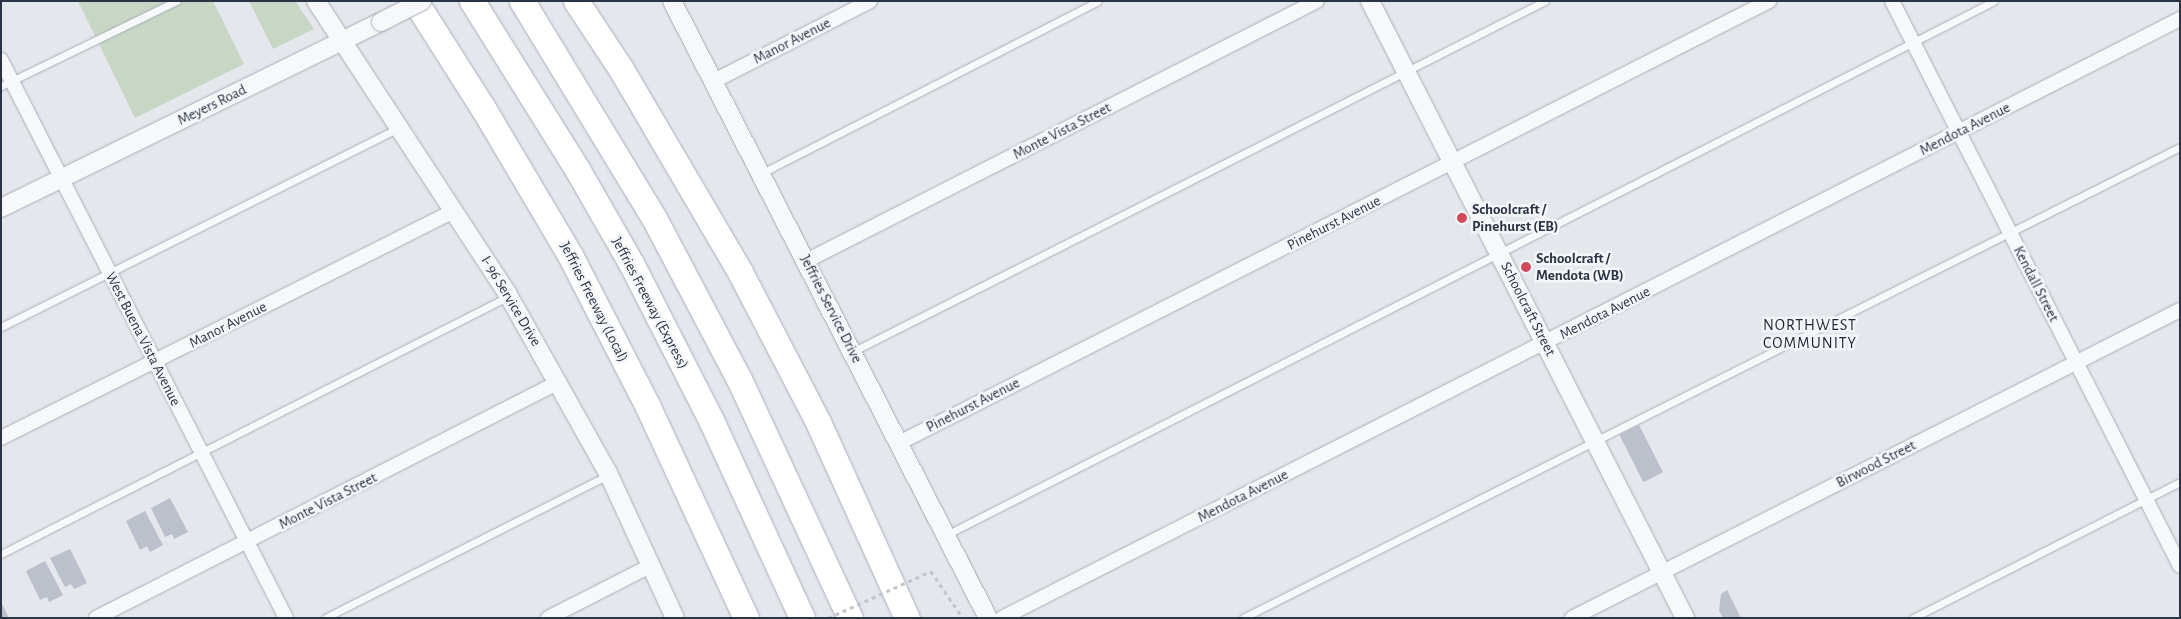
<!DOCTYPE html>
<html>
<head>
<meta charset="utf-8">
<style>
	body { margin:0 }
	#map { position:relative; width:2181px; height:619px; overflow:hidden; background:#e4e7ec; font-family:"Alegreya Sans",sans-serif }
	div>[style] { position:absolute }
	[style*='--x'] { left:calc(var(--x)*1px); top:calc(var(--y)*1px); width:calc(var(--w)*1px); rotate:calc(var(--a)*1deg) }
	.green>* { inset:0; background:#c9d6c5 }
	.building>* { inset:0; background:#bbc0ca; transform-origin:0 0 }
	.path>* { height:2.5px; margin-top:-1.25px; transform-origin:0; background:repeating-linear-gradient(90deg,#c2c5cb 0 4px,transparent 0 8px) }
	.roads { filter:drop-shadow(0 0 1px #a9aeb7) drop-shadow(0 0 1px #a9aeb7) }
	.service>* { height:7px; margin:-3.5px; padding:0 3.5px; transform-origin:3.5px; border-radius:3.5px; background:#f7f8fa }
	.minor>* { height:14px; margin:-7px; padding:0 7px; transform-origin:7px; border-radius:7px; background:#f7f8fa }
	.tertiary>* { height:18px; margin:-9px; padding:0 9px; transform-origin:9px; border-radius:9px; background:#f7f8fa }
	.motorway>* { height:25px; margin:-12.5px; padding:0 12.5px; transform-origin:12.5px; border-radius:12.5px; background:#fff }
	.path-bridge>* { height:2.5px; margin-top:-1.25px; transform-origin:0; background:repeating-linear-gradient(90deg,#c2c5cb 0 4px,transparent 0 8px) }
	.bridges { filter:drop-shadow(0 0 1px #a9aeb7) drop-shadow(0 0 1px #a9aeb7) }
	.tertiary-bridge>* { height:18px; margin:-9px; padding:0 9px; transform-origin:9px; border-radius:9px; background:#f7f8fa }
	.dots>* { width:14px; height:14px; translate:-50% -50%; box-sizing:border-box; border:2px solid #f4f6f9; border-radius:50% }
	span { translate:-50% -50%; white-space:nowrap; text-align:center; line-height:1.15; -webkit-text-stroke:5px #f4f6f9; paint-order:stroke }
	.street-label { font-size:15px; color:#2b3445 }
	.poi-label { font-size:15px; color:#2b3445; font-weight:700 }
	.left { translate:0 -50%; text-align:left }
	.neighbourhood-label { font-size:16px; color:#1d2536; letter-spacing:1px }
	.frame { position:absolute; inset:0; border:2px solid #2b3445; pointer-events:none }
</style>
</head>
<body>
<div id="map">
	<div class="green">
		<div style="clip-path:polygon(78px 1px,213px 1px,244px 64px,135px 118px)"></div>
		<div style="clip-path:polygon(249px 1px,295px 1px,314px 29px,273px 49px)"></div>
	</div>
	<div class="building">
		<div style="left:1639px;top:425px;width:53px;height:22px;rotate:63deg"></div>
		<div style="clip-path:polygon(170px 498px,188px 532px,174px 539px,172px 534px,165px 537px,151px 508px)"></div>
		<div style="clip-path:polygon(145px 511px,163px 545px,150px 552px,147px 546px,140px 550px,126px 521px)"></div>
		<div style="clip-path:polygon(70px 549px,87px 583px,74px 589px,71px 584px,65px 587px,50px 558px)"></div>
		<div style="clip-path:polygon(45px 561px,63px 595px,49px 602px,47px 597px,40px 600px,26px 571px)"></div>
		<div style="clip-path:polygon(1727px 590px,1741px 618px,1723px 618px,1719px 611px,1721px 594px)"></div>
		<div style="clip-path:polygon(1px 602px,9px 618px,1px 618px)"></div>
	</div>
	<div class="path">
		<div style="--x:931;--y:571;--w:57;--a:55.8"></div>
	</div>
	<div class="roads">
		<div class="service">
			<div style="--x:1;--y:86;--w:195;--a:-25.9"></div>
			<div style="--x:762;--y:173;--w:377;--a:-27.1"></div>
			<div style="--x:1;--y:327;--w:445;--a:-26.6"></div>
			<div style="--x:852;--y:352;--w:777;--a:-26.86"></div>
			<div style="--x:946;--y:535;--w:1176;--a:-27"></div>
			<div style="--x:1;--y:554;--w:570;--a:-26.92"></div>
			<div style="--x:325;--y:618;--w:317;--a:-26.8"></div>
			<div style="--x:1243;--y:618;--w:1049;--a:-26.69"></div>
			<div style="--x:1913;--y:618;--w:300;--a:-27"></div>
		</div>
		<div class="minor">
			<div style="--x:1892;--y:1;--w:634;--a:62.99"></div>
			<div style="--x:1;--y:60;--w:627;--a:62.94"></div>
			<div style="--x:714;--y:81;--w:175;--a:-27.1"></div>
			<div style="--x:806;--y:261;--w:573;--a:-26.97"></div>
			<div style="--x:1;--y:438;--w:507;--a:-26.62"></div>
			<div style="--x:899;--y:443;--w:976;--a:-26.93"></div>
			<div style="--x:96;--y:618;--w:520;--a:-27.01"></div>
			<div style="--x:548;--y:618;--w:117;--a:-27"></div>
			<div style="--x:1002;--y:618;--w:1322;--a:-26.95"></div>
			<div style="--x:1572;--y:618;--w:682;--a:-26.87"></div>
		</div>
		<div class="tertiary">
			<div style="--x:316;--y:1;--w:349;--a:56.8"></div>
			<div style="--x:507;--y:293;--w:206;--a:60.7"></div>
			<div style="--x:608;--y:473;--w:160;--a:65.2"></div>
			<div style="--x:672;--y:1;--w:693;--a:62.88"></div>
			<div style="--x:1370;--y:1;--w:693;--a:62.95"></div>
			<div style="--x:1;--y:208;--w:423;--a:-26.1"></div>
		</div>
		<div class="motorway">
			<div style="--x:415;--y:1;--w:127;--a:57.6"></div>
			<div style="--x:483;--y:108;--w:173;--a:59.4"></div>
			<div style="--x:571;--y:257;--w:169;--a:62.8"></div>
			<div style="--x:648;--y:407;--w:233;--a:65.1"></div>
			<div style="--x:472;--y:1;--w:198;--a:58"></div>
			<div style="--x:577;--y:169;--w:111;--a:60.2"></div>
			<div style="--x:632;--y:265;--w:174;--a:63"></div>
			<div style="--x:711;--y:420;--w:218;--a:65.3"></div>
			<div style="--x:522;--y:1;--w:254;--a:58.7"></div>
			<div style="--x:654;--y:218;--w:182;--a:62.2"></div>
			<div style="--x:739;--y:379;--w:264;--a:65.1"></div>
			<div style="--x:576;--y:1;--w:82;--a:56.5"></div>
			<div style="--x:621;--y:69;--w:235;--a:59.6"></div>
			<div style="--x:740;--y:272;--w:169;--a:62.5"></div>
			<div style="--x:818;--y:422;--w:215;--a:65.6"></div>
		</div>
	</div>
	<div class="path-bridge">
		<div style="--x:828;--y:618;--w:113;--a:-24.5"></div>
	</div>
	<div class="bridges">
		<div class="tertiary-bridge">
			<div style="--x:381;--y:22;--w:46;--a:-27.1"></div>
		</div>
	</div>
	<div class="dots">
		<div style="left:1462px;top:218px;background:#d1495b"></div>
		<div style="left:1526px;top:267px;background:#d1495b"></div>
	</div>
	<div class="street-label">
		<span style="left:792px;top:41px;rotate:-27deg">Manor Avenue</span>
		<span style="left:212px;top:105px;rotate:-26deg">Meyers Road</span>
		<span style="left:1965px;top:129px;rotate:-27deg">Mendota Avenue</span>
		<span style="left:1062px;top:131px;rotate:-27deg">Monte Vista Street</span>
		<span style="left:1334px;top:223px;rotate:-27deg">Pinehurst Avenue</span>
		<span style="left:2036px;top:284px;rotate:63deg">Kendall Street</span>
		<span style="left:511px;top:301px;rotate:59deg">I- 96 Service Drive</span>
		<span style="left:594px;top:302px;rotate:63deg">Jeffries Freeway (Local)</span>
		<span style="left:650px;top:303px;rotate:62deg">Jeffries Freeway (Express)</span>
		<span style="left:831px;top:309px;rotate:63deg">Jeffries Service Drive</span>
		<span style="left:1528px;top:309px;rotate:63deg">Schoolcraft Street</span>
		<span style="left:1605px;top:313px;rotate:-27deg">Mendota Avenue</span>
		<span style="left:228px;top:325px;rotate:-27deg">Manor Avenue</span>
		<span style="left:143px;top:339px;rotate:63deg">West Buena Vista Avenue</span>
		<span style="left:973px;top:405px;rotate:-27deg">Pinehurst Avenue</span>
		<span style="left:1876px;top:464px;rotate:-27deg">Birwood Street</span>
		<span style="left:1243px;top:496px;rotate:-27deg">Mendota Avenue</span>
		<span style="left:328px;top:501px;rotate:-27deg">Monte Vista Street</span>
	</div>
	<div class="poi-label">
		<span class="left" style="left:1472px;top:218px">Schoolcraft /<br>Pinehurst (EB)</span>
		<span class="left" style="left:1536px;top:267px">Schoolcraft /<br>Mendota (WB)</span>
	</div>
	<div class="neighbourhood-label">
		<span style="left:1810px;top:334px">NORTHWEST<br>COMMUNITY</span>
	</div>
	<div class="frame"></div>
</div>
</body>
</html>
